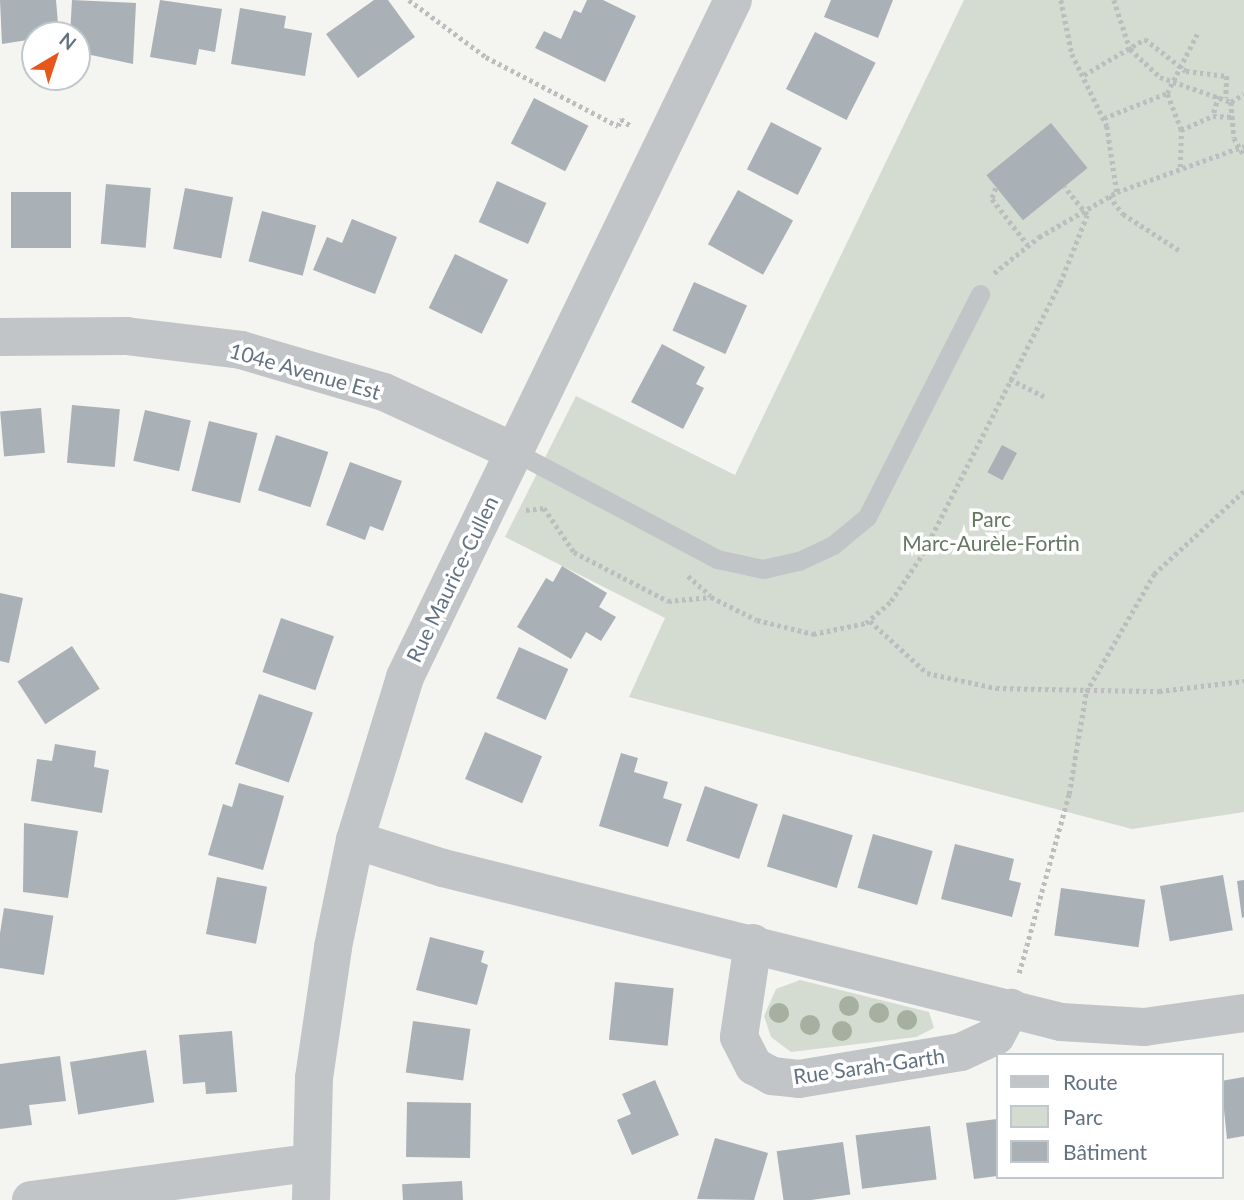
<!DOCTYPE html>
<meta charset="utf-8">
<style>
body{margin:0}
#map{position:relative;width:1244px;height:1200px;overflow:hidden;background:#f4f4f0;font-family:Lato,sans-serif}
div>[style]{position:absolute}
.green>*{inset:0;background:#d4dbd1}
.building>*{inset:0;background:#a9b0b6;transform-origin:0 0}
.path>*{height:4.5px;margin-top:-2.25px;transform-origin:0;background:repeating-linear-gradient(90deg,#bbbdbf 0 3.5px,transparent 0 7px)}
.service>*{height:19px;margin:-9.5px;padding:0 9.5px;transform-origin:9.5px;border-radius:9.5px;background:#c1c5c8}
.minor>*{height:38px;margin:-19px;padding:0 19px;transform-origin:19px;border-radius:19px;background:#c1c5c8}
.trees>*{width:20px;height:20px;margin:-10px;border-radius:50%;background:#a5b0a1}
span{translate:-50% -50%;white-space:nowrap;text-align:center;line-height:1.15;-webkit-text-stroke:7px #fff;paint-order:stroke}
.street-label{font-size:21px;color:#627282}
.park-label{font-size:21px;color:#647961}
.legend{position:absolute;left:996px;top:1053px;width:228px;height:126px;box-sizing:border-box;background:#fff;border:2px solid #c0c7cd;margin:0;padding:9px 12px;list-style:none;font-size:21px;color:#627282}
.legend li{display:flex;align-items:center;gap:14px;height:35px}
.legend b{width:35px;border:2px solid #c0c7cd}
.north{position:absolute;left:21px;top:21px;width:70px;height:70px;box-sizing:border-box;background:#fff;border:2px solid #c0c7cd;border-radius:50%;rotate:39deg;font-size:19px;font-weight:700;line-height:28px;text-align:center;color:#627282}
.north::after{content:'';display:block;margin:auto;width:24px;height:32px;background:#e7571c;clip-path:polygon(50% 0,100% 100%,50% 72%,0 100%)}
</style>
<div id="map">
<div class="green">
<div style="clip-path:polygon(964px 0,1244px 0,1244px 812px,1132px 829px,629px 697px,665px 618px,505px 537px,576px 396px,735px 475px)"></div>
<div style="clip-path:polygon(800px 980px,929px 1012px,934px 1028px,916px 1037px,791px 1052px,771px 1037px,764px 1016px,776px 989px)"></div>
</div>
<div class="building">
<div style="clip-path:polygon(0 0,56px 0,59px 35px,2px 44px)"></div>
<div style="clip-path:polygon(72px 0,136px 3px,133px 64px,77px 52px,77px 35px,70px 35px)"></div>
<div style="clip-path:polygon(160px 0,222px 9px,215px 52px,199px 49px,196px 65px,150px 57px)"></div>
<div style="clip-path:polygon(374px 0,388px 0,415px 37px,358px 78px,326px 34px)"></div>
<div style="clip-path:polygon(587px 0,603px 0,636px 16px,605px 82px,535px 48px,544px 31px,561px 39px,574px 10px,581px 13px)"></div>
<div style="clip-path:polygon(831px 0,893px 0,878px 38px,824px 17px)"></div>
<div style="clip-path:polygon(240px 8px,286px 16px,284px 28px,312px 33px,305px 76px,231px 64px)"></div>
<div style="left:815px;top:32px;width:68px;height:64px;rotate:27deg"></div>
<div style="left:534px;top:98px;width:61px;height:51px;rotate:27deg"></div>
<div style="left:771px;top:122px;width:57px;height:53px;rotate:27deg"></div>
<div style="left:1051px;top:123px;width:58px;height:83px;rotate:51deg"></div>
<div style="left:497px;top:181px;width:54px;height:45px;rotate:24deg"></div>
<div style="left:106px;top:184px;width:45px;height:60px;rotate:5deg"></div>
<div style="left:185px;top:188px;width:49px;height:62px;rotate:11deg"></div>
<div style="left:738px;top:190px;width:63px;height:62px;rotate:29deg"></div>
<div style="left:11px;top:192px;width:60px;height:56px"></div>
<div style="left:262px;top:211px;width:56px;height:52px;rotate:15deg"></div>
<div style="clip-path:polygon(352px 219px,397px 237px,375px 294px,313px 270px,327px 237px,342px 243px)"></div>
<div style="left:455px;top:254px;width:59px;height:60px;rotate:26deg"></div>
<div style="left:694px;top:282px;width:58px;height:53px;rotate:24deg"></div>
<div style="clip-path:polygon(662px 344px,705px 367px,696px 384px,704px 388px,683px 429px,631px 402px)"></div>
<div style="left:72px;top:405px;width:48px;height:58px;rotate:5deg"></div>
<div style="left:41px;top:408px;width:45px;height:41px;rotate:85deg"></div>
<div style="left:145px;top:410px;width:47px;height:52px;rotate:13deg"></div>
<div style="left:209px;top:421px;width:50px;height:72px;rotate:14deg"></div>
<div style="left:276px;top:435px;width:55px;height:58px;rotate:18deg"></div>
<div style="left:1002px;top:445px;width:17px;height:31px;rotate:28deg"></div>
<div style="clip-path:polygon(350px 462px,402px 481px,383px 531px,370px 526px,365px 540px,326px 525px)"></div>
<div style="clip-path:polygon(562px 566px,607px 593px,599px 607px,616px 617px,601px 641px,586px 632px,571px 659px,517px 627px,546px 578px,553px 582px)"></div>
<div style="clip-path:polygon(0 593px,23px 598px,9px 663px,0 661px)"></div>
<div style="left:281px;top:618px;width:56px;height:57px;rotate:19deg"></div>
<div style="left:72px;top:646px;width:51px;height:65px;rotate:57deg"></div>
<div style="left:519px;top:647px;width:54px;height:56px;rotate:24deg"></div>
<div style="left:259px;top:694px;width:57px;height:74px;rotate:19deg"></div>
<div style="left:485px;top:732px;width:62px;height:51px;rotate:23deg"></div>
<div style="clip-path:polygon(55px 744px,96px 751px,94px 767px,109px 770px,102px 813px,31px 801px,37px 759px,52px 761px)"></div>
<div style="clip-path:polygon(621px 753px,638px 758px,634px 772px,668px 782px,663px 798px,682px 804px,668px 847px,599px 826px)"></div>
<div style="clip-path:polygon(239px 783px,284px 796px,263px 870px,208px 855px,223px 804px,232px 807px)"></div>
<div style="left:705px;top:786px;width:56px;height:58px;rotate:19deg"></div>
<div style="left:783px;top:814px;width:73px;height:55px;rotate:17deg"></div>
<div style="clip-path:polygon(24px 823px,78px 831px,68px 898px,23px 892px)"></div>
<div style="left:873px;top:834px;width:62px;height:56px;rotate:16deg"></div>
<div style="clip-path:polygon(955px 844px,1014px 859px,1009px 880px,1021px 883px,1012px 917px,941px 899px)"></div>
<div style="left:1223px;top:875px;width:56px;height:64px;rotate:80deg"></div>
<div style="left:217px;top:877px;width:51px;height:58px;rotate:11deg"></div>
<div style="clip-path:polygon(1244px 880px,1244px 917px,1242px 918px,1237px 881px)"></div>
<div style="left:1061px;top:888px;width:85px;height:48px;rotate:8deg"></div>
<div style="left:4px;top:908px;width:50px;height:60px;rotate:9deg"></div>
<div style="clip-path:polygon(430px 937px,484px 951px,481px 962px,488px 965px,477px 1005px,416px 990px)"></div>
<div style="left:615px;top:982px;width:59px;height:58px;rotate:6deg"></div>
<div style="left:413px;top:1021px;width:58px;height:52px;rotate:8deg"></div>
<div style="clip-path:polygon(232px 1031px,237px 1092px,206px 1094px,205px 1082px,183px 1084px,179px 1035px)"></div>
<div style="left:146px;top:1050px;width:53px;height:77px;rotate:81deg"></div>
<div style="clip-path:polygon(60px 1056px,66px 1101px,29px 1105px,32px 1125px,0 1129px,0 1064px)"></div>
<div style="clip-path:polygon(1244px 1077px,1244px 1136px,1227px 1139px,1221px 1081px)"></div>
<div style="clip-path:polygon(655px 1080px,679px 1135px,632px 1155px,617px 1120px,631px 1114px,622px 1094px)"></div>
<div style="left:407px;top:1102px;width:64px;height:55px;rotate:1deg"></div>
<div style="clip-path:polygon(997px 1119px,997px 1176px,974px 1179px,966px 1123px)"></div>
<div style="left:930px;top:1126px;width:54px;height:75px;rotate:83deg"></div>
<div style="clip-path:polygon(715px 1138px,768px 1153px,754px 1200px,697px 1199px)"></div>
<div style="left:843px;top:1142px;width:53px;height:67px;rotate:82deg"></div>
<div style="left:462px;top:1181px;width:19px;height:60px;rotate:87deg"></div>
</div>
<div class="path">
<div style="left:409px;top:0;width:96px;rotate:36.5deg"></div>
<div style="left:486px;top:57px;width:149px;rotate:27.6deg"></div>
<div style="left:618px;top:126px;width:8px;rotate:-67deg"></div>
<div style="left:621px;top:119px;width:12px;rotate:35deg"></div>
<div style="left:1061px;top:0;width:55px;rotate:78.5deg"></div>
<div style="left:1072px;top:54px;width:80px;rotate:64.1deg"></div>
<div style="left:1107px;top:126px;width:67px;rotate:81.4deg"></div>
<div style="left:1114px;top:0;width:52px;rotate:71.9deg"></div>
<div style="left:1130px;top:49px;width:41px;rotate:43deg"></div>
<div style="left:1160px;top:77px;width:75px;rotate:19.4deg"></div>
<div style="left:1231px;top:102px;width:36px;rotate:85deg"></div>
<div style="left:1234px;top:138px;width:20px;rotate:60deg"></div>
<div style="left:1084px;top:75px;width:71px;rotate:-30.5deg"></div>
<div style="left:1145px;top:39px;width:52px;rotate:38deg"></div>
<div style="left:1186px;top:71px;width:41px;rotate:7deg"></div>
<div style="left:1227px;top:76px;width:22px;rotate:93deg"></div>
<div style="left:1219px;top:96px;width:21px;rotate:107deg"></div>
<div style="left:1213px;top:116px;width:20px;rotate:3deg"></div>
<div style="left:1231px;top:102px;width:15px;rotate:-32deg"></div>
<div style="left:1104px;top:118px;width:68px;rotate:-21.6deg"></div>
<div style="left:1181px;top:130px;width:35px;rotate:-24deg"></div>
<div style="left:1180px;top:167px;width:37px;rotate:-88deg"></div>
<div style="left:1181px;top:130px;width:40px;rotate:-111deg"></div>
<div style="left:1167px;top:93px;width:66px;rotate:-63deg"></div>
<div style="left:996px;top:188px;width:12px;rotate:110deg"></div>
<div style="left:992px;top:199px;width:58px;rotate:52deg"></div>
<div style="left:1109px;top:196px;width:23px;rotate:52deg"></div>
<div style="left:1123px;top:214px;width:70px;rotate:32.8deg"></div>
<div style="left:994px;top:273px;width:58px;rotate:-38.7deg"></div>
<div style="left:1039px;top:237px;width:90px;rotate:-30deg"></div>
<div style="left:1117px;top:192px;width:135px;rotate:-19.9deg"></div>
<div style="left:1010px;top:379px;width:39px;rotate:27deg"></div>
<div style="left:526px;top:510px;width:18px;rotate:-6deg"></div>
<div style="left:544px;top:508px;width:53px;rotate:55.7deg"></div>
<div style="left:574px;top:552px;width:106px;rotate:27.5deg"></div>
<div style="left:668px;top:601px;width:43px;rotate:-5.3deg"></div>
<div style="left:711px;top:597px;width:51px;rotate:26.6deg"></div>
<div style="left:757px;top:620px;width:58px;rotate:14deg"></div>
<div style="left:813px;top:634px;width:54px;rotate:-11.7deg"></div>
<div style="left:866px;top:623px;width:33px;rotate:-41deg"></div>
<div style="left:891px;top:601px;width:55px;rotate:-56deg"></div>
<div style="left:922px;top:555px;width:305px;rotate:-63.1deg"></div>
<div style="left:1060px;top:283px;width:73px;rotate:-68.3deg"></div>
<div style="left:1087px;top:215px;width:36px;rotate:-129deg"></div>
<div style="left:688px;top:576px;width:30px;rotate:41deg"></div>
<div style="left:870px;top:621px;width:77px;rotate:42.4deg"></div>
<div style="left:927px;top:673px;width:71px;rotate:12.3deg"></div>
<div style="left:996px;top:688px;width:163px;rotate:1.1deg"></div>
<div style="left:1159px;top:691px;width:86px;rotate:-6.7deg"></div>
<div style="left:1019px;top:973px;width:186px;rotate:-74.4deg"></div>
<div style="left:1069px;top:794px;width:103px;rotate:-80.5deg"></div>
<div style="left:1086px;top:692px;width:136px;rotate:-60deg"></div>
<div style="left:1154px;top:574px;width:122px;rotate:-42.7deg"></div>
</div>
<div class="service">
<div style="left:515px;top:452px;width:229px;rotate:27.9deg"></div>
<div style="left:717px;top:559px;width:47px;rotate:12.3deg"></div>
<div style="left:763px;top:569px;width:37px;rotate:-13deg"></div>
<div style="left:799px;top:561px;width:38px;rotate:-25deg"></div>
<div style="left:833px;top:545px;width:44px;rotate:-39.5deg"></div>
<div style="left:867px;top:517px;width:250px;rotate:-63.1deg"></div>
</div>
<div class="minor">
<div style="left:0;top:337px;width:126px;rotate:-0.5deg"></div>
<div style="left:126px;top:336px;width:116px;rotate:6.9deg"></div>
<div style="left:241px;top:350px;width:149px;rotate:16.4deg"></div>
<div style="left:384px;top:392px;width:144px;rotate:24.6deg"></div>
<div style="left:355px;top:840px;width:92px;rotate:17.7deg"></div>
<div style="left:443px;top:868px;width:637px;rotate:13.99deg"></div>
<div style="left:1061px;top:1022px;width:83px;rotate:3.4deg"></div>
<div style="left:1144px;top:1027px;width:101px;rotate:-8deg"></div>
<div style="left:753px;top:943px;width:95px;rotate:98.5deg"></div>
<div style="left:739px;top:1037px;width:33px;rotate:63deg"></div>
<div style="left:754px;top:1066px;width:21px;rotate:29deg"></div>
<div style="left:772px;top:1076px;width:27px;rotate:6deg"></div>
<div style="left:799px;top:1079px;width:164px;rotate:-9.5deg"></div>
<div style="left:961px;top:1052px;width:38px;rotate:-25deg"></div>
<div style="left:996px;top:1036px;width:32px;rotate:-62deg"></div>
<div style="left:31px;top:1200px;width:280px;rotate:-7.6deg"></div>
<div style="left:311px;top:1200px;width:122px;rotate:-88.6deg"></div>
<div style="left:314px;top:1078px;width:132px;rotate:-81.7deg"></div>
<div style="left:333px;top:947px;width:109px;rotate:-78.4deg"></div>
<div style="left:355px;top:840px;width:170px;rotate:-72.9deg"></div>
<div style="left:405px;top:677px;width:752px;rotate:-64.15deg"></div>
</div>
<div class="trees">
<div style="left:849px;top:1006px"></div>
<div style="left:779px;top:1013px"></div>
<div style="left:879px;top:1013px"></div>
<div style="left:907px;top:1020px"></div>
<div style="left:810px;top:1025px"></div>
<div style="left:842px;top:1031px"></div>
</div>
<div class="street-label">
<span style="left:305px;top:371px;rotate:16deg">104e Avenue Est</span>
<span style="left:452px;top:579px;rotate:-64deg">Rue Maurice-Cullen</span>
<span style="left:869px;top:1066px;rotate:-8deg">Rue Sarah-Garth</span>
</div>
<div class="park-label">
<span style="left:991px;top:531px">Parc<br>Marc-Aurèle-Fortin</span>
</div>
<ul class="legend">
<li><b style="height:9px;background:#c1c5c8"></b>Route</li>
<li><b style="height:19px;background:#d4dbd1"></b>Parc</li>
<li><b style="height:19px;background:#a9b0b6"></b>Bâtiment</li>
</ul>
<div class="north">N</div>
</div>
